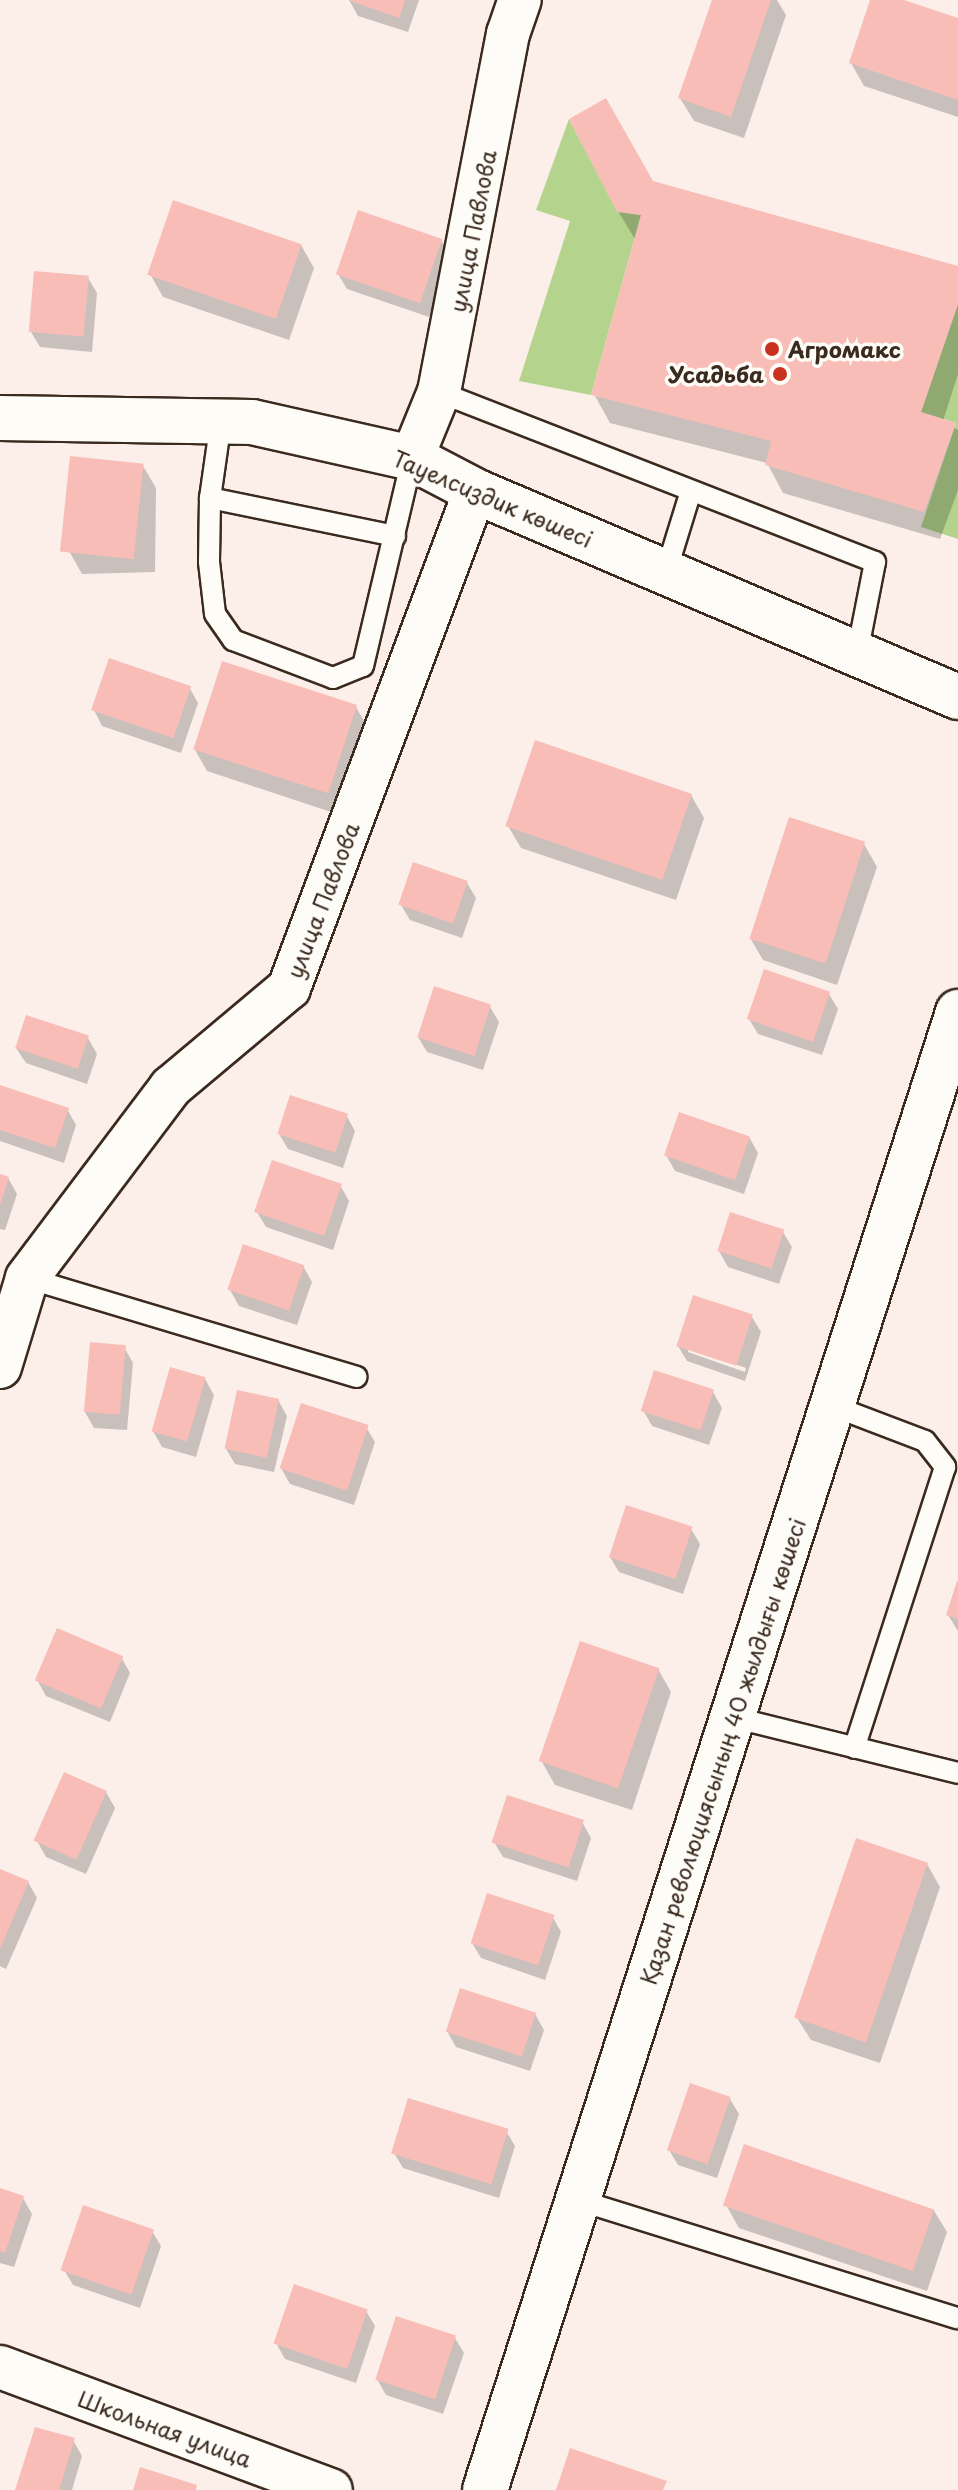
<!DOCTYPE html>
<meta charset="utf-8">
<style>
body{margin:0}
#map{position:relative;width:958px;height:2490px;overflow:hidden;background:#fcefea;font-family:"Playpen Sans",sans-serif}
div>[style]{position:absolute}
.green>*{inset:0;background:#b4d48e}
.shadow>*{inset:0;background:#0003}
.building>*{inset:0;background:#f9bdb8;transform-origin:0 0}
.roads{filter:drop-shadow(2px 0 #3b2a1e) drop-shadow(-2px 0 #3b2a1e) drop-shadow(0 2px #3b2a1e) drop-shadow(0 -2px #3b2a1e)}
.lane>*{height:20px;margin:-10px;padding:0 10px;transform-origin:10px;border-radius:10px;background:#fdfcf7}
.street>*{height:42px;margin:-21px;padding:0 21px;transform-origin:21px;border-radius:21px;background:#fdfcf7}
.secondary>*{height:44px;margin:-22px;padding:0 22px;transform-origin:22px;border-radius:22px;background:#fdfcf7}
.dots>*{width:22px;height:22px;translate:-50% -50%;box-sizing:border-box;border:4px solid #fdfcf7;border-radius:50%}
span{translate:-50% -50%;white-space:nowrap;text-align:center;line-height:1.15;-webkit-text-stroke:7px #fdfcf7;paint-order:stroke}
.street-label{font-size:22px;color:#3b2a1e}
.poi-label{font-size:22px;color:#3b2a1e;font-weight:700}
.left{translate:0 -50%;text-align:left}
.right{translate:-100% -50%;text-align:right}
</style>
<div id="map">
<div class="green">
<div style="clip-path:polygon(569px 119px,617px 211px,641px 215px,591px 395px,519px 381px,570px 221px,536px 210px)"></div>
<div style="clip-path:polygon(958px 304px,958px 539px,921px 527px,956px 423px,921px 412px)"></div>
</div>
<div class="shadow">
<div style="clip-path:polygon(349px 0,419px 0,408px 32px,358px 16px)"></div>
<div style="clip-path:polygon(714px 0,777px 0,786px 15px,744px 138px,694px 121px,680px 98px)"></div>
<div style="clip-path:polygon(872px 0,898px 0,958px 21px,958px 117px,864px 86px,851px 63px)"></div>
<div style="clip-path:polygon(652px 183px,958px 268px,958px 374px,943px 421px,958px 430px,958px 490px,940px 539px,783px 493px,767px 463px,610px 423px,594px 394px,636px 241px,618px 211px)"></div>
<div style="clip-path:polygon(441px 240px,450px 256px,429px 317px,347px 289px,338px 274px)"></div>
<div style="clip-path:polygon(301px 245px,314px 268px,289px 340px,163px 297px,150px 274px)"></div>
<div style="clip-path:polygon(88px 278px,97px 293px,92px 352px,40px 347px,31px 332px)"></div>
<div style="clip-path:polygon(143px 466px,156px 488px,155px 572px,82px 574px,69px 551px)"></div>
<div style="clip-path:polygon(189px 687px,198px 703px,181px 753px,102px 726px,94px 710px)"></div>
<div style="clip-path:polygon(356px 707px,369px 730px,340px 815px,207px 771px,194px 748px)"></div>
<div style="clip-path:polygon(691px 795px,704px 818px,676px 900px,521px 848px,508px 826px)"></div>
<div style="clip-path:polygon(864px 844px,877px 867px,837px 985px,763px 960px,750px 938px)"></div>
<div style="clip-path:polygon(467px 883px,476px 898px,462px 938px,410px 920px,401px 905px)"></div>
<div style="clip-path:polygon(829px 994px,838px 1009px,822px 1055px,758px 1034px,749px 1019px)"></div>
<div style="clip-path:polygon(490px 1007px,499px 1022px,483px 1070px,427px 1052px,418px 1037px)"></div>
<div style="clip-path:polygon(88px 1038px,97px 1054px,87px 1084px,26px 1063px,16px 1048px)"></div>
<div style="clip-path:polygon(0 1087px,67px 1109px,76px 1125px,64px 1163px,0 1141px)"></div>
<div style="clip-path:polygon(346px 1115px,355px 1131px,343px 1168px,288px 1149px,279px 1134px)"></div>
<div style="clip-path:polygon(749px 1137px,758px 1153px,744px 1194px,675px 1171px,666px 1155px)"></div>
<div style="clip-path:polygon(0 1176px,8px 1178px,17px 1194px,5px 1230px,0 1229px)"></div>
<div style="clip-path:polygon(340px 1185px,349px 1201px,333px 1250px,266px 1227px,257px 1212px)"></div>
<div style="clip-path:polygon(783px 1232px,792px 1247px,779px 1284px,728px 1267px,719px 1251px)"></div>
<div style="clip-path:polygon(303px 1266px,312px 1282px,297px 1325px,239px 1306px,230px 1290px)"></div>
<div style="clip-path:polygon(evenodd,752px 1317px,761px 1332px,745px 1381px,687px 1361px,678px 1346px,752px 1317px,688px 1348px,746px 1368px,745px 1372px,688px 1352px,688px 1348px)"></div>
<div style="clip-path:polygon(124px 1347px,133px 1363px,127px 1430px,94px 1428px,85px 1412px)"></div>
<div style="clip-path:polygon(205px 1379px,214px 1395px,196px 1457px,162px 1447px,153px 1431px)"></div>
<div style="clip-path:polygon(713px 1392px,722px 1408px,709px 1445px,652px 1426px,643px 1410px)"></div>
<div style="clip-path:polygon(278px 1400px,287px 1416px,274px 1472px,235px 1464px,226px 1449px)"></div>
<div style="clip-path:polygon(366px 1427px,375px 1442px,354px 1505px,290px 1484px,281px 1468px)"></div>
<div style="clip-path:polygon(691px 1529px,700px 1544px,683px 1594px,619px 1572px,610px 1557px)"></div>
<div style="clip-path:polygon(958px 1586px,958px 1631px,948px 1615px)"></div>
<div style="clip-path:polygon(121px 1657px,130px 1673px,110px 1722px,46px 1696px,37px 1680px)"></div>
<div style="clip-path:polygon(658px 1669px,671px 1692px,632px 1810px,555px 1785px,542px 1762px)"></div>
<div style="clip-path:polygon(106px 1792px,115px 1808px,86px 1874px,46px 1857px,37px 1841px)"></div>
<div style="clip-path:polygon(582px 1822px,591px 1838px,577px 1881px,503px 1857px,494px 1842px)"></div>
<div style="clip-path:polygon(927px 1864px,940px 1887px,880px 2063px,811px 2040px,797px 2018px)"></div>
<div style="clip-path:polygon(0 1871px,28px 1882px,37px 1898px,6px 1969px,0 1966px)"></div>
<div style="clip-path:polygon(552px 1916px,561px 1932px,545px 1980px,481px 1958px,472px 1943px)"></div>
<div style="clip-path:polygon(535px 2014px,544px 2030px,530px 2071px,456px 2047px,447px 2031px)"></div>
<div style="clip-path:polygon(730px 2099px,739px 2114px,717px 2178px,678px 2165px,669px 2150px)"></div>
<div style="clip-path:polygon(506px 2131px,515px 2146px,499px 2198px,403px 2168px,394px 2153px)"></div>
<div style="clip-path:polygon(0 2190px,23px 2198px,32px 2214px,14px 2267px,0 2263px)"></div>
<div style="clip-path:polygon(726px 2205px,933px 2209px,947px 2232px,927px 2291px,739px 2228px)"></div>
<div style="clip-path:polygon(152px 2231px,161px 2246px,140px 2308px,73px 2285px,64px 2270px)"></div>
<div style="clip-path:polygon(366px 2311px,375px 2326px,356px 2383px,285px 2359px,276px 2343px)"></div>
<div style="clip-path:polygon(455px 2338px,464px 2353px,443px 2414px,386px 2395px,377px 2379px)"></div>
<div style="clip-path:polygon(73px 2440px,82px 2456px,72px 2490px,17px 2490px)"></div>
</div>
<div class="building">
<div style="clip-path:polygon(348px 0,405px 0,399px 18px)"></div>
<div style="clip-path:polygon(712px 0,771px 0,731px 117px,678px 98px)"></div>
<div style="clip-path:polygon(870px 0,904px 0,958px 18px,958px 100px,849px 63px)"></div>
<div style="clip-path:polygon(606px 98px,653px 181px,958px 266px,958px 304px,921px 412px,956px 423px,924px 512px,765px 465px,771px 441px,591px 395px,641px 215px,617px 212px,569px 119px)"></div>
<div style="left:173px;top:200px;width:136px;height:79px;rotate:19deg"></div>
<div style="left:358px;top:210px;width:89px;height:68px;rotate:19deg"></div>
<div style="left:34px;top:271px;width:55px;height:61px;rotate:5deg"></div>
<div style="left:70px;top:456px;width:74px;height:96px;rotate:6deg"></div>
<div style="left:109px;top:658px;width:87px;height:55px;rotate:19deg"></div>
<div style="left:222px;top:661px;width:142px;height:93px;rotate:18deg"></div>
<div style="left:535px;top:740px;width:166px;height:91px;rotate:19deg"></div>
<div style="left:789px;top:817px;width:80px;height:128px;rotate:18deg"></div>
<div style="left:413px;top:862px;width:58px;height:45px;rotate:19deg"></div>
<div style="left:764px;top:969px;width:70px;height:53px;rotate:19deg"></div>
<div style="left:434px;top:986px;width:60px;height:54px;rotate:18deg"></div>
<div style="left:26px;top:1015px;width:66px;height:35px;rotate:18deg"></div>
<div style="clip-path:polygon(0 1085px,69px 1108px,55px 1148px,0 1130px)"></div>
<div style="left:290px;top:1095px;width:61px;height:41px;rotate:18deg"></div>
<div style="left:679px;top:1112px;width:75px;height:46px;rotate:19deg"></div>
<div style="left:272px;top:1160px;width:74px;height:55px;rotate:19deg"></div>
<div style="clip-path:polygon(0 1174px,9px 1177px,1px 1203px,0 1203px)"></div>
<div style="left:730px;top:1212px;width:57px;height:41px;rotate:18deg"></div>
<div style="left:243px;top:1244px;width:65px;height:48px;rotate:19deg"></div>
<div style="left:693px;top:1295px;width:63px;height:54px;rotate:18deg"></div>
<div style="left:90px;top:1342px;width:36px;height:70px;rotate:5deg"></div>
<div style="left:170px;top:1367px;width:37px;height:67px;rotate:16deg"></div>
<div style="left:654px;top:1370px;width:63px;height:43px;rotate:18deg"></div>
<div style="left:237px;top:1390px;width:43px;height:60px;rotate:12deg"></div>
<div style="left:301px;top:1403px;width:71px;height:69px;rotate:18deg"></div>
<div style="left:626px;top:1505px;width:70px;height:55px;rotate:18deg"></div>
<div style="clip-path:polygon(957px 1581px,958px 1581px,958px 1619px,946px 1615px)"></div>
<div style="left:57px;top:1628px;width:72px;height:57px;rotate:23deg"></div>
<div style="left:580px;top:1641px;width:84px;height:127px;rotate:19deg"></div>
<div style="left:64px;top:1772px;width:47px;height:75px;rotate:24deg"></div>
<div style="left:507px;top:1795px;width:81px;height:50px;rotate:18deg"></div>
<div style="left:856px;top:1838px;width:76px;height:190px;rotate:19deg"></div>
<div style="clip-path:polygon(0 1869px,29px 1881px,0 1949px)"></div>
<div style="left:487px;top:1893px;width:71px;height:53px;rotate:18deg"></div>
<div style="left:460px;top:1988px;width:80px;height:46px;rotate:18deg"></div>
<div style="left:690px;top:2083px;width:43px;height:71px;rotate:19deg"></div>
<div style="left:408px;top:2098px;width:105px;height:58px;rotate:17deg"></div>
<div style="left:744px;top:2144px;width:201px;height:65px;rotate:19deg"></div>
<div style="clip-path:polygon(0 2188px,24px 2196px,5px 2253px,0 2251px)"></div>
<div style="left:83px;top:2205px;width:75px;height:69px;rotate:19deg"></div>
<div style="left:294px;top:2284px;width:78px;height:63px;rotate:19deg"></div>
<div style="left:396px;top:2316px;width:63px;height:67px;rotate:18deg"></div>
<div style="clip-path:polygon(35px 2427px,75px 2438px,59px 2490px,15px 2490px)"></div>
<div style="clip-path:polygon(570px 2448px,667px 2481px,663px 2490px,556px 2490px)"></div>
<div style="clip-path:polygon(140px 2467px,197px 2485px,196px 2490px,133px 2490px)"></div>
</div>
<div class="roads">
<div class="lane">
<div style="left:439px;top:392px;width:468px;rotate:21.3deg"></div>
<div style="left:875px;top:562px;width:94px;rotate:101.1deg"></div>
<div style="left:221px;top:421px;width:78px;rotate:98.1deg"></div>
<div style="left:210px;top:498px;width:64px;rotate:90.9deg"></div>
<div style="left:209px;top:562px;width:52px;rotate:83.4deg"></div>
<div style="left:215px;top:614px;width:32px;rotate:55deg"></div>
<div style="left:233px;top:640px;width:107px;rotate:20.8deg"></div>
<div style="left:333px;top:678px;width:32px;rotate:-22deg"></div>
<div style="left:363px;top:666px;width:214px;rotate:-76.7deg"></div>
<div style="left:210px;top:498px;width:189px;rotate:11.6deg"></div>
<div style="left:666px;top:572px;width:82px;rotate:-72.9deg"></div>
<div style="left:27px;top:1278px;width:344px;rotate:16.7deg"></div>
<div style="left:833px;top:1406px;width:98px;rotate:20.8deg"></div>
<div style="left:925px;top:1441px;width:33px;rotate:52deg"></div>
<div style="left:945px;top:1467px;width:295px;rotate:107.9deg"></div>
<div style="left:732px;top:1717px;width:233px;rotate:13.9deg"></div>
<div style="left:578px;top:2200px;width:398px;rotate:17.3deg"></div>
</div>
<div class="street">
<div style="left:412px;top:458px;width:71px;rotate:-67.8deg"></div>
<div style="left:439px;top:392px;width:365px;rotate:-79.1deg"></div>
<div style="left:508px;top:34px;width:36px;rotate:-71deg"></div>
<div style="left:0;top:1367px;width:93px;rotate:-73.1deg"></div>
<div style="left:27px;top:1278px;width:239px;rotate:-53deg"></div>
<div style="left:171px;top:1087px;width:154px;rotate:-40deg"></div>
<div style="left:289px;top:988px;width:531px;rotate:-69.48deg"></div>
<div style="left:0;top:2367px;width:353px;rotate:20.4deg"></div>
</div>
<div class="secondary">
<div style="left:0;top:418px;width:252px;rotate:0.9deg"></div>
<div style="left:252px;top:422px;width:164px;rotate:12.7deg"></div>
<div style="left:412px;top:458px;width:71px;rotate:27.6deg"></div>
<div style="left:475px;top:491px;width:525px;rotate:23.1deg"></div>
<div style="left:485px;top:2490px;width:1552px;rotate:-72.25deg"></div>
</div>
</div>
<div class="dots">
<div style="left:772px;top:349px;background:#c8321e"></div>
<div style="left:780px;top:374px;background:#c8321e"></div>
</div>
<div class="street-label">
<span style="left:472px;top:231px;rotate:-79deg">улица Павлова</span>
<span style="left:493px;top:498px;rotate:23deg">Тауелсиздик көшесі</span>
<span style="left:322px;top:900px;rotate:-69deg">улица Павлова</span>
<span style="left:722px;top:1751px;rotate:-72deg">Қазан революциясының 40 жылдығы көшесі</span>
<span style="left:165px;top:2428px;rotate:20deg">Школьная улица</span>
</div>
<div class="poi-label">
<span class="left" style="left:788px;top:349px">Агромакс</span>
<span class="right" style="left:764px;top:374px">Усадьба</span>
</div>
</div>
